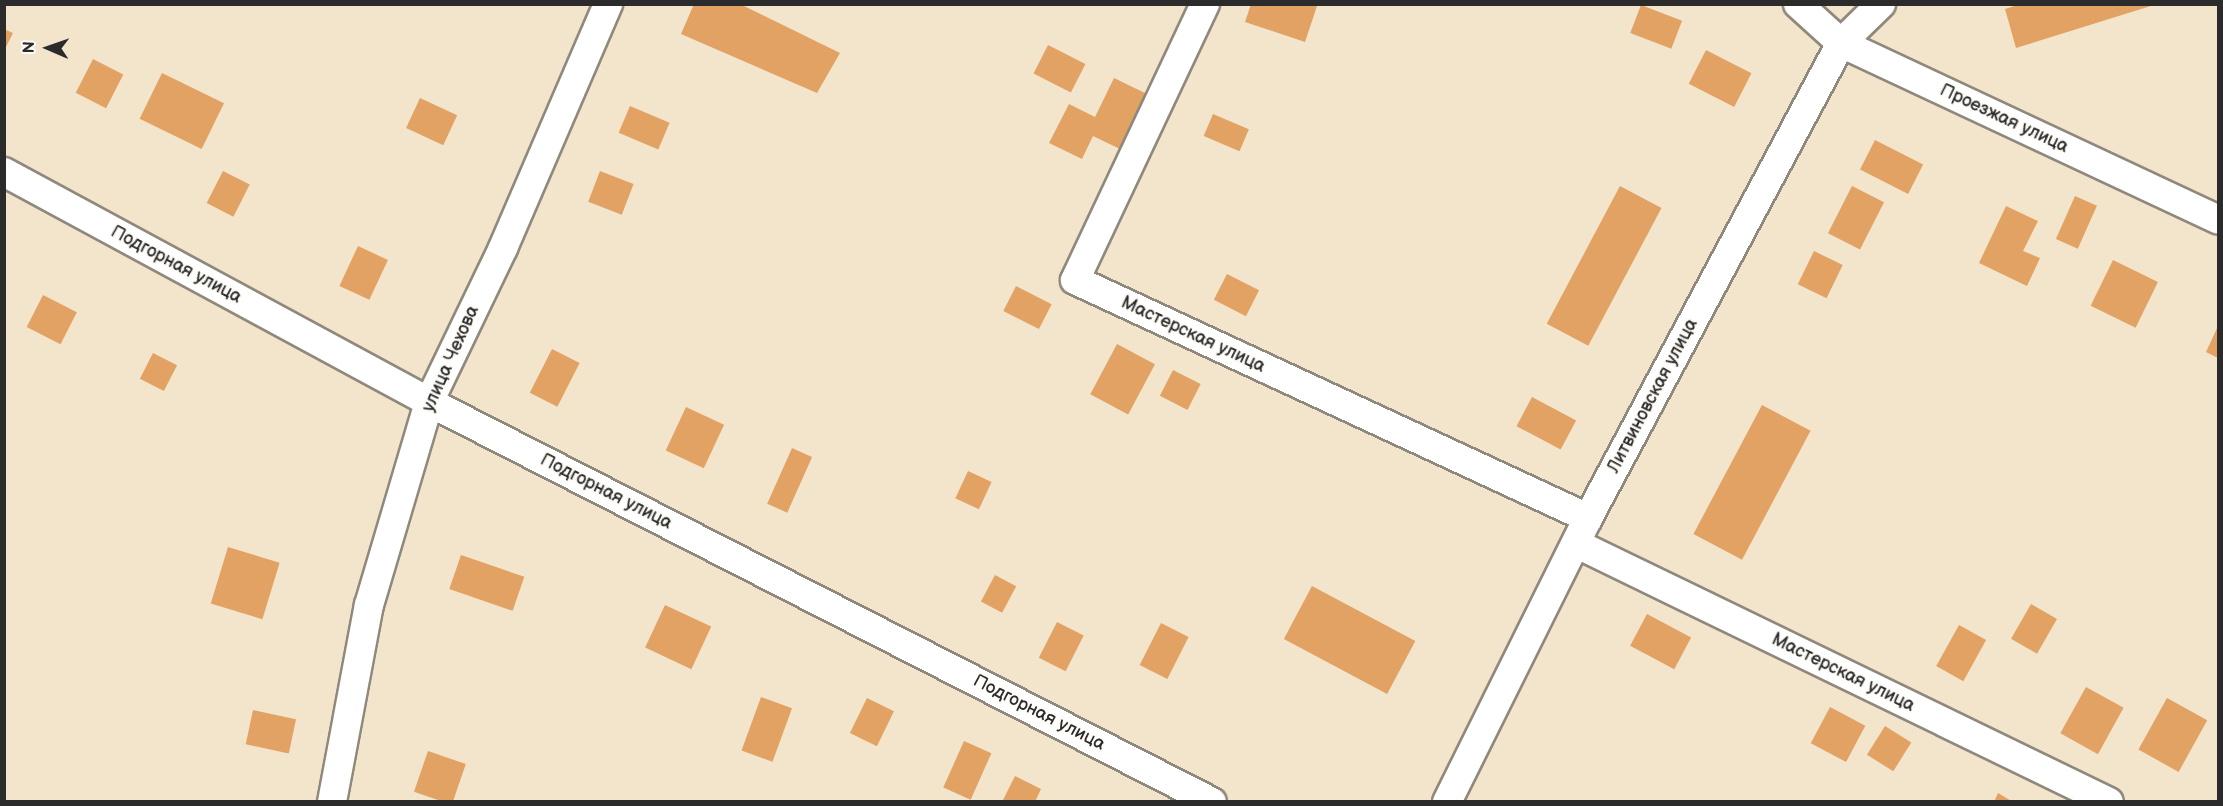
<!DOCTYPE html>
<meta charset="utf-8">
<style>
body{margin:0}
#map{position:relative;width:2223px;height:806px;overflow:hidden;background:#f3e5cc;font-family:"Balsamiq Sans",sans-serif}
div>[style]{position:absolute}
.building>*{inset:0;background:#e2a264;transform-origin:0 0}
.roads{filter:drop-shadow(2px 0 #8f887c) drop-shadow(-2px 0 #8f887c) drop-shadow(0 2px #8f887c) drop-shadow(0 -2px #8f887c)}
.minor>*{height:28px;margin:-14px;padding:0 14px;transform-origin:14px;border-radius:14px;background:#fff}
span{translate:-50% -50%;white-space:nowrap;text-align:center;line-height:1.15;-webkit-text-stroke:4.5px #fdfcf7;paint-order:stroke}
.street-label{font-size:18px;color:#2b2b2b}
.frame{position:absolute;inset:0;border:6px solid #2b2b2b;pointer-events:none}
.north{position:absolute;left:18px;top:18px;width:60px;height:60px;-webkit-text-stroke:4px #fdfcf7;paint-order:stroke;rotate:272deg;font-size:16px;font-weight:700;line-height:24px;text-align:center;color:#2b2b2b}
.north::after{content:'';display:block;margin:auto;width:21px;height:27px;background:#2b2b2b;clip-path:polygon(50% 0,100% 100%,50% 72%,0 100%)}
</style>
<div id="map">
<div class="building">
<div style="clip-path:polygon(694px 4px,740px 4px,840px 53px,817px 93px,681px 34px)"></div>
<div style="clip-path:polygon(1251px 4px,1312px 4px,1317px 6px,1305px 42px,1245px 22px)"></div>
<div style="clip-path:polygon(2021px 4px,2154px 4px,2154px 5px,2016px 48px,2005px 9px)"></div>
<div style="left:1641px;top:5px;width:44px;height:30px;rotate:21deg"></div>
<div style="clip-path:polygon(4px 29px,13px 33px,4px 51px)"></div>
<div style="left:1048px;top:45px;width:42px;height:32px;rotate:27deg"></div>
<div style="left:1706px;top:50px;width:51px;height:38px;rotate:27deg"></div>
<div style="left:93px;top:59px;width:34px;height:38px;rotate:27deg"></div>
<div style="left:162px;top:73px;width:69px;height:51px;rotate:26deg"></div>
<div style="clip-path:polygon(1114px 78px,1149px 95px,1122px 150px,1093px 136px,1082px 159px,1049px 143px,1069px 104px,1095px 117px)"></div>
<div style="left:420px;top:98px;width:41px;height:33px;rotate:25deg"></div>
<div style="left:630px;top:106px;width:43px;height:29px;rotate:23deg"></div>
<div style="left:1213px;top:114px;width:39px;height:24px;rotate:23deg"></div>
<div style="left:1875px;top:140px;width:54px;height:33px;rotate:27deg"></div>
<div style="left:223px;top:171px;width:30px;height:36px;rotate:27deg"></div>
<div style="left:600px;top:171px;width:36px;height:33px;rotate:21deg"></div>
<div style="left:1620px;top:186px;width:47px;height:156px;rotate:28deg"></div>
<div style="left:1852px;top:186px;width:36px;height:53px;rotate:27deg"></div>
<div style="left:2075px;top:196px;width:24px;height:47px;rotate:24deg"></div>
<div style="clip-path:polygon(2006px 206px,2038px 221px,2023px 251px,2040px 258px,2027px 286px,1979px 263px)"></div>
<div style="left:358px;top:246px;width:33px;height:44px;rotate:25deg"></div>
<div style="left:1814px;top:251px;width:32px;height:37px;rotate:26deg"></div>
<div style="left:2113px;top:260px;width:50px;height:51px;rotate:26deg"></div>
<div style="left:1227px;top:274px;width:36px;height:29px;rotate:27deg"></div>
<div style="left:1016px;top:286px;width:40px;height:28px;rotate:27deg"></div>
<div style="left:43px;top:295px;width:38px;height:36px;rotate:27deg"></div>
<div style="clip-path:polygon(2218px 326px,2218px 358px,2206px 352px)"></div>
<div style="left:1117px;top:344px;width:43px;height:57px;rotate:28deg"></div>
<div style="left:552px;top:349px;width:31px;height:49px;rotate:27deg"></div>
<div style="left:153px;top:353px;width:27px;height:29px;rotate:27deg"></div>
<div style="left:1173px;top:370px;width:31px;height:29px;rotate:27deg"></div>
<div style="left:1532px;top:397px;width:50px;height:33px;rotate:28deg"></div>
<div style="left:1762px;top:405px;width:55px;height:146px;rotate:28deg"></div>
<div style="left:686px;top:407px;width:42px;height:48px;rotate:25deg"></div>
<div style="left:792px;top:448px;width:22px;height:61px;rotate:24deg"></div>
<div style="left:968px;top:471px;width:26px;height:30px;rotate:25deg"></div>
<div style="left:228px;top:547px;width:54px;height:59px;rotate:17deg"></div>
<div style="left:461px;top:555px;width:67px;height:36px;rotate:19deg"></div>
<div style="left:995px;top:575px;width:24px;height:30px;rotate:28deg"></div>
<div style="left:1312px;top:586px;width:117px;height:60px;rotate:28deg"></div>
<div style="left:2031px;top:604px;width:30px;height:40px;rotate:30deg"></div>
<div style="left:665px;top:605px;width:51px;height:47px;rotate:25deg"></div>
<div style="left:1647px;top:614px;width:50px;height:36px;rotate:28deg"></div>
<div style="left:1057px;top:622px;width:30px;height:40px;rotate:27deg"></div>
<div style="left:1161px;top:623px;width:31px;height:47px;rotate:27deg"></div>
<div style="left:1959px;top:625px;width:31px;height:47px;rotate:29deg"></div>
<div style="left:2086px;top:687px;width:43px;height:53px;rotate:29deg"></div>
<div style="left:761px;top:697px;width:33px;height:57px;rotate:20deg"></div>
<div style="left:867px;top:698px;width:30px;height:39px;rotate:26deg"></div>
<div style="left:2167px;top:698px;width:46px;height:59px;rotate:29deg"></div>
<div style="left:1830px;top:707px;width:40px;height:41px;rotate:28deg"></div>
<div style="left:253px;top:710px;width:44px;height:35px;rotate:12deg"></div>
<div style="left:1885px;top:726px;width:31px;height:34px;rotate:32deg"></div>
<div style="left:964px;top:741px;width:30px;height:51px;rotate:24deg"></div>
<div style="left:428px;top:751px;width:40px;height:43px;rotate:19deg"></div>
<div style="clip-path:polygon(1015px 776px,1041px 789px,1035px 802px,1002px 802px)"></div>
<div style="clip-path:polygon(1998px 793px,2013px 802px,1994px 802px)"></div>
</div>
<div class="roads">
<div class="minor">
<div style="left:1205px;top:4px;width:305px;rotate:115.2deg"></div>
<div style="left:1075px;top:280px;width:566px;rotate:24.89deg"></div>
<div style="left:1798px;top:4px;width:58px;rotate:42.2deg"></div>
<div style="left:1841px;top:43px;width:416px;rotate:25.1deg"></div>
<div style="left:4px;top:172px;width:483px;rotate:28.4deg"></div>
<div style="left:429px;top:402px;width:879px;rotate:27.06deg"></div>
<div style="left:1577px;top:544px;width:591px;rotate:25.87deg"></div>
<div style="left:332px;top:802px;width:200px;rotate:-79.4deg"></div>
<div style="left:369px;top:605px;width:212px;rotate:-73.5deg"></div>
<div style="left:429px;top:402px;width:171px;rotate:-64.3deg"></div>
<div style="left:503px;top:248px;width:266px;rotate:-66.7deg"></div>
<div style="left:1447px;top:802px;width:317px;rotate:-63.6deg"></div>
<div style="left:1588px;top:518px;width:538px;rotate:-61.96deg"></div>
<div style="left:1841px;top:43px;width:56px;rotate:-44.3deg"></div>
</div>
</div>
<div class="street-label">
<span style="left:2004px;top:119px;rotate:25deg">Проезжая улица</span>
<span style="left:176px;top:265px;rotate:28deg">Подгорная улица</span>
<span style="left:1193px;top:335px;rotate:25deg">Мастерская улица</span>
<span style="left:451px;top:359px;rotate:-66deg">улица Чехова</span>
<span style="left:1653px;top:396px;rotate:-62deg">Литвиновская улица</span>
<span style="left:606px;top:492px;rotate:27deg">Подгорная улица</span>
<span style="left:1843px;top:673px;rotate:26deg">Мастерская улица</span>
<span style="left:1039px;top:713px;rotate:27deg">Подгорная улица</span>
</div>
<div class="frame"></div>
<div class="north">N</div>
</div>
